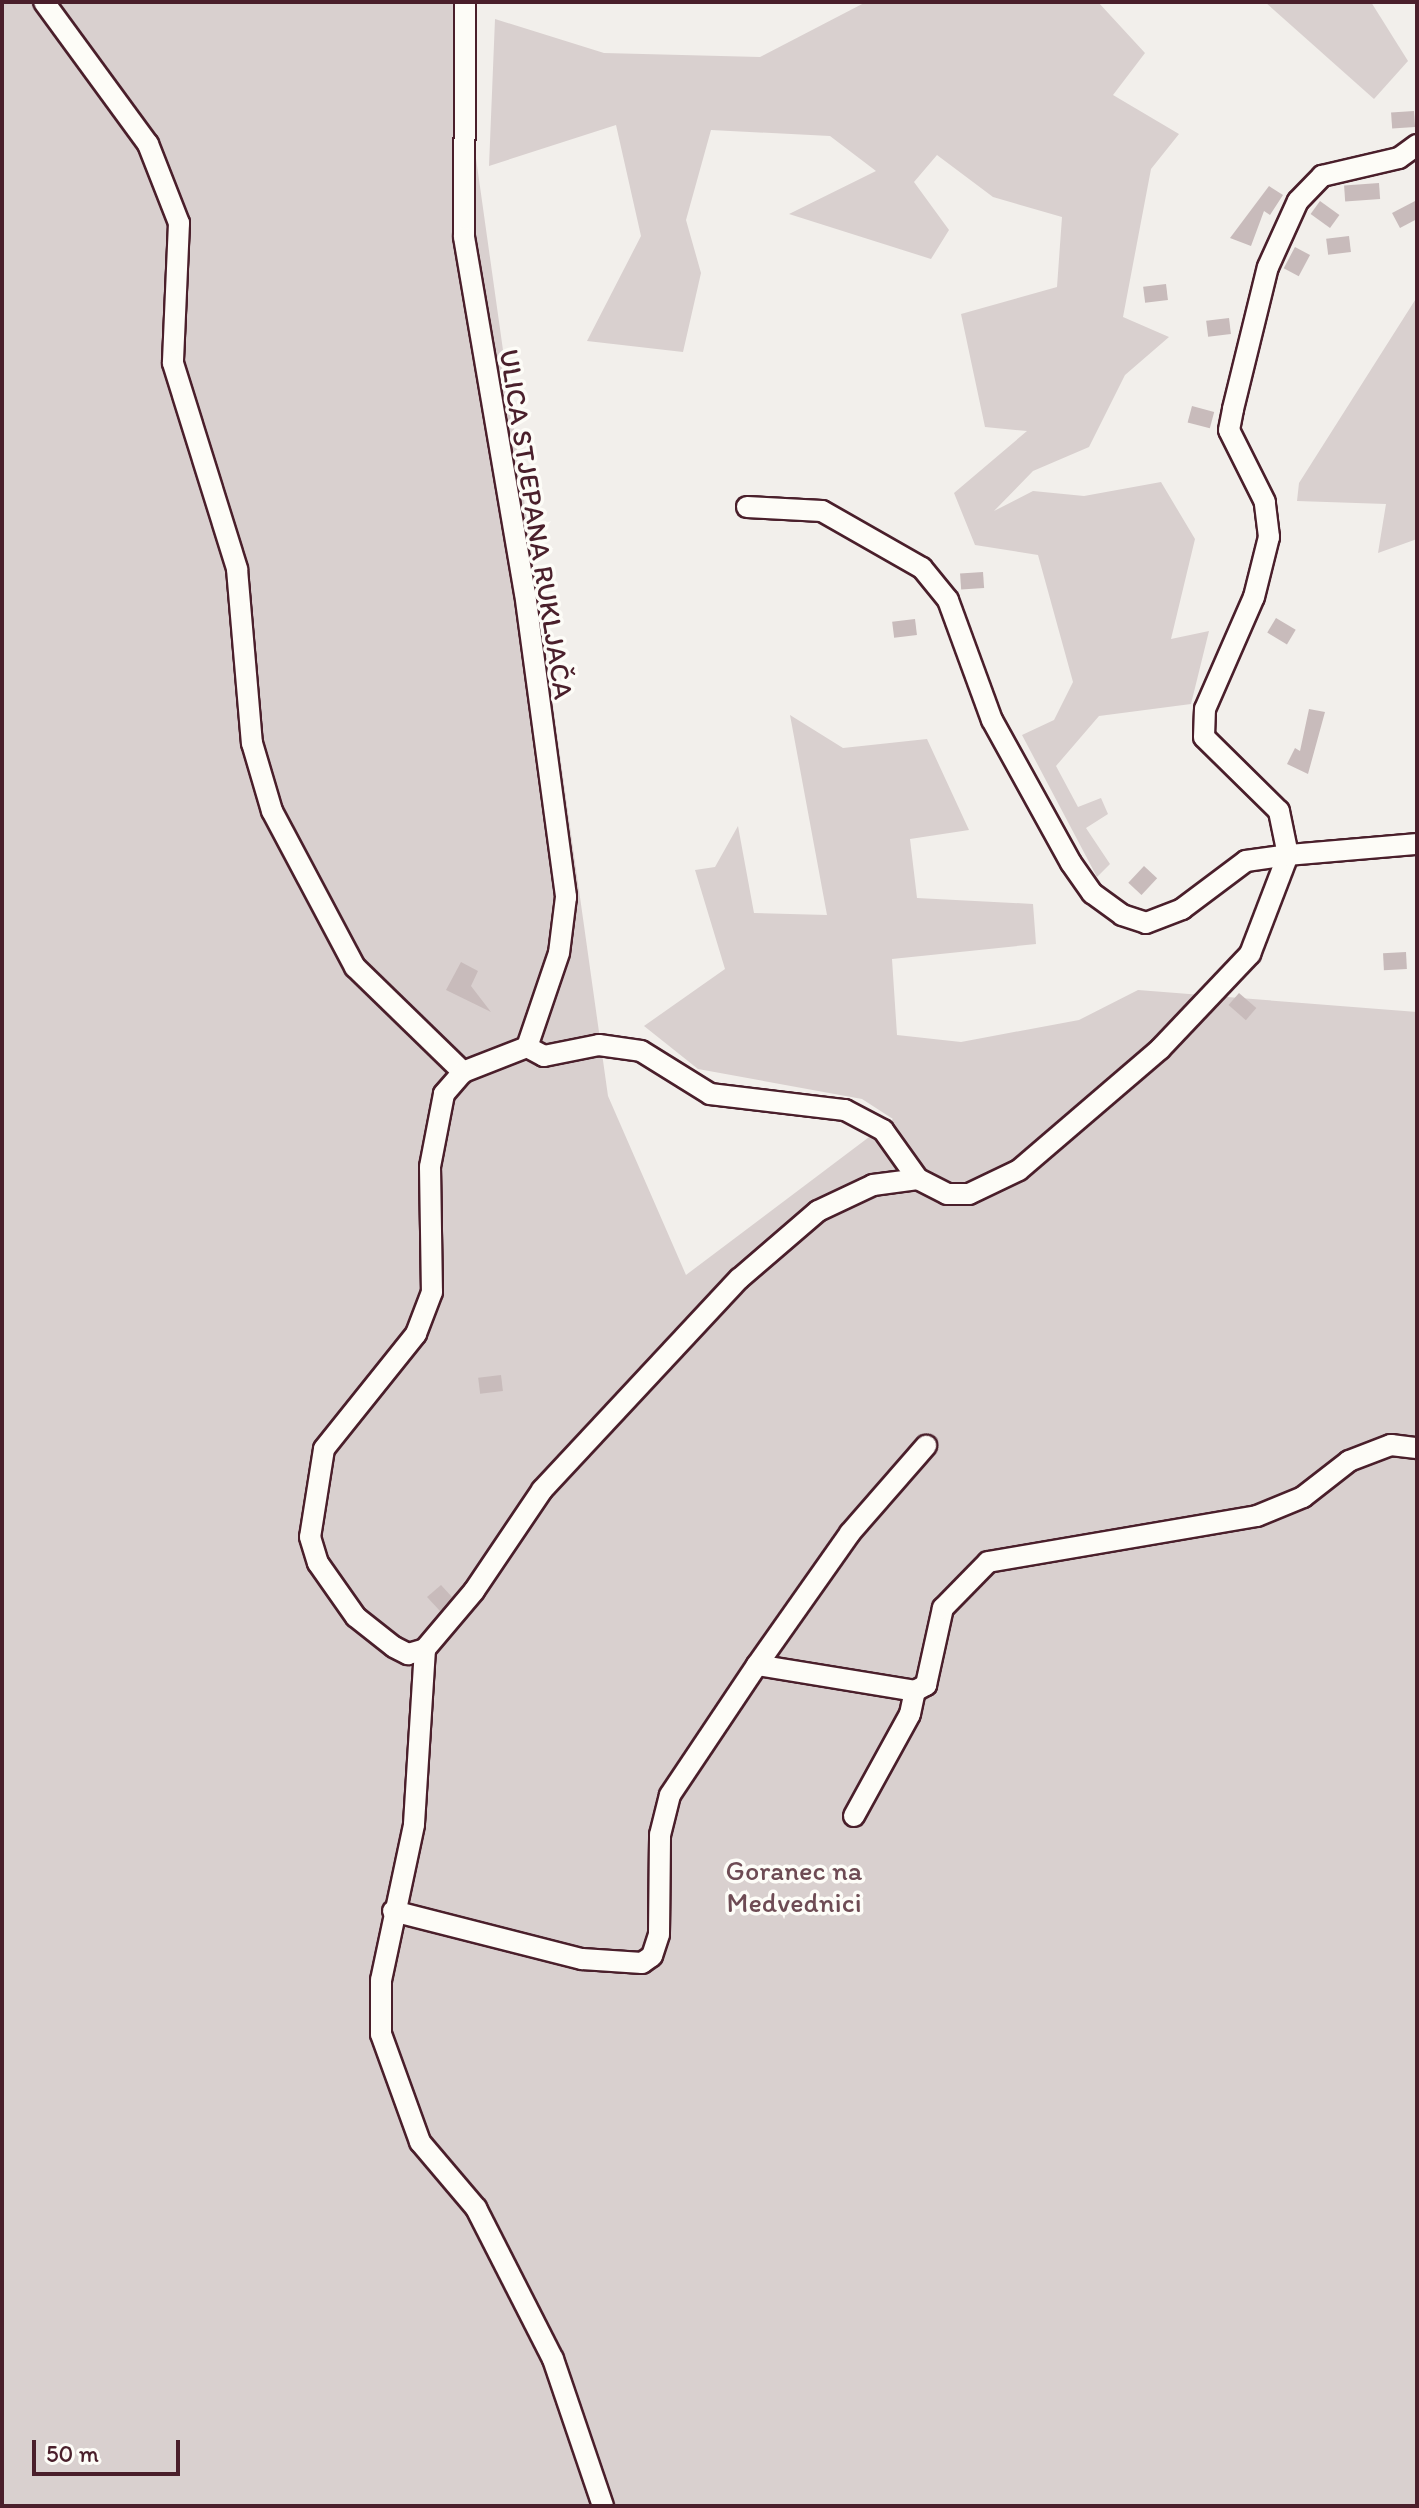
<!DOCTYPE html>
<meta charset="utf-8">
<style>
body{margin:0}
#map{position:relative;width:1419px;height:2508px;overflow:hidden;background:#f2efeb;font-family:Itim,sans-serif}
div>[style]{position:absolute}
.green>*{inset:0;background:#d9d0cf}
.building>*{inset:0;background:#c8bbbb;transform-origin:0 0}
.roads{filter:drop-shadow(2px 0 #4a1f2b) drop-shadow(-2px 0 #4a1f2b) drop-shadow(0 2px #4a1f2b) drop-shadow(0 -2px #4a1f2b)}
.minor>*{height:20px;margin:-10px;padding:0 10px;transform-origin:10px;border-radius:10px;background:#fdfcf7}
span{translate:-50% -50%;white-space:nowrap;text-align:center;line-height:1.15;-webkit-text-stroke:7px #fdfcf7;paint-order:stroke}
.street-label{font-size:28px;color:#4a1f2b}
.park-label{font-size:28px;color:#6e4b54}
.frame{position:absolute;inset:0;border:4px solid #4a1f2b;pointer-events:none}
.scale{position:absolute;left:32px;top:2440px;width:148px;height:36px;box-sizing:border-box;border:4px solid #4a1f2b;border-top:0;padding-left:10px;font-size:24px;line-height:28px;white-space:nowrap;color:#4a1f2b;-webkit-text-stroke:6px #fdfcf7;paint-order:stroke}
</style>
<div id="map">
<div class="green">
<div style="clip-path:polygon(2px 2px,454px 2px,608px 1096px,686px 1275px,893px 1119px,862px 1099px,698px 1069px,644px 1026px,725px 969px,695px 870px,715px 867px,738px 826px,754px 913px,827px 915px,790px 715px,843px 748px,927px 739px,969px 830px,910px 839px,917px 898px,1033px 904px,1036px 944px,892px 959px,897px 1035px,961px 1042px,1079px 1020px,1138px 990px,1417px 1012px,1417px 2506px,2px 2506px)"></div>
<div style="clip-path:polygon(866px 2px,1098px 2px,1145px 53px,1113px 95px,1179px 134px,1151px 169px,1123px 317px,1169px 337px,1125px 375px,1089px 447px,1033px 471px,994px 511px,1033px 491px,1084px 496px,1161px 482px,1195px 539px,1171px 639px,1209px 631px,1191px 704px,1099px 716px,1056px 766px,1078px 807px,1101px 798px,1108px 814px,1086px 828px,1110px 864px,1097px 877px,1022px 735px,1054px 720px,1073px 682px,1038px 555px,975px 545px,954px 493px,1027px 431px,985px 427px,961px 314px,1057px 287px,1062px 217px,993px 197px,937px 155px,914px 182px,949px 230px,931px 259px,789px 214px,876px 171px,830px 136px,711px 130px,686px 220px,701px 273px,683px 352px,587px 341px,641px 236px,616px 125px,489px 166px,495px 19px,604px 53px,760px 57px)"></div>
<div style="clip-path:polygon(1265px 2px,1371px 2px,1408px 61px,1374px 99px)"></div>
<div style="clip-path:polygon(1417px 297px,1417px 539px,1378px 553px,1386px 504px,1297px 501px,1299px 483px)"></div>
</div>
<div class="building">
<div style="left:1414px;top:111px;width:16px;height:23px;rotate:86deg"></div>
<div style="left:1379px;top:183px;width:16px;height:35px;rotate:86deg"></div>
<div style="clip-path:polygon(1269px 186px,1283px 195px,1270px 215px,1264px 211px,1251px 246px,1230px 238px)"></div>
<div style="clip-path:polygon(1417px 200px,1417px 219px,1400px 228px,1392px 213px)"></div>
<div style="left:1320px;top:201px;width:24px;height:16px;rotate:36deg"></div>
<div style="left:1349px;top:236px;width:16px;height:23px;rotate:83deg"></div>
<div style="left:1295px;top:247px;width:17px;height:24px;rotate:28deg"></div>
<div style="left:1166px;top:284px;width:16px;height:23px;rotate:83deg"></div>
<div style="left:1229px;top:318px;width:16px;height:23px;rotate:83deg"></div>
<div style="left:1192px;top:406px;width:23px;height:17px;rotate:15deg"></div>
<div style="left:983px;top:572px;width:16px;height:23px;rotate:86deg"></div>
<div style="left:1276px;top:618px;width:23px;height:17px;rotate:31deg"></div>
<div style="left:915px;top:619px;width:16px;height:23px;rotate:83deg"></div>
<div style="clip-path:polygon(1309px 709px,1325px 712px,1308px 774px,1287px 764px,1295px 748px,1300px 751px)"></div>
<div style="left:1144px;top:866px;width:18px;height:23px;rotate:43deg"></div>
<div style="left:1406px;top:952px;width:17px;height:23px;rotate:87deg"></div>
<div style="clip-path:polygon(461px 962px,478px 971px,471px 986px,491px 1012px,446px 990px)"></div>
<div style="left:1239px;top:993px;width:23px;height:16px;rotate:41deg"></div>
<div style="left:501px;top:1375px;width:16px;height:23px;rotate:83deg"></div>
<div style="clip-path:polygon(441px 1585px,452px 1597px,440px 1611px,427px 1597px)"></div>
</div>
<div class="roads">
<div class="minor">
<div style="left:44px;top:2px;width:176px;rotate:53.8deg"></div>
<div style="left:148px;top:144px;width:85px;rotate:68.6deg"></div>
<div style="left:179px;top:223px;width:140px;rotate:92.5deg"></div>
<div style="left:173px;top:363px;width:216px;rotate:72.7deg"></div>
<div style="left:237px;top:569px;width:175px;rotate:85.1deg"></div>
<div style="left:252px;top:743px;width:71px;rotate:73.6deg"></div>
<div style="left:272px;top:811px;width:177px;rotate:62deg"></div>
<div style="left:355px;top:967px;width:151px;rotate:44.2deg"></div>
<div style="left:465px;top:2px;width:235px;rotate:90.2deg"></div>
<div style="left:464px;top:237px;width:361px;rotate:80.3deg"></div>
<div style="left:525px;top:593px;width:307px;rotate:82.3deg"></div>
<div style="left:566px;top:897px;width:56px;rotate:97.1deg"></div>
<div style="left:559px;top:953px;width:99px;rotate:108.8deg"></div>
<div style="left:527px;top:1047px;width:69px;rotate:158.7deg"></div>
<div style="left:463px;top:1072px;width:29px;rotate:131deg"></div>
<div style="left:444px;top:1094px;width:74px;rotate:100.9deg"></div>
<div style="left:430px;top:1167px;width:125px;rotate:89.1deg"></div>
<div style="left:432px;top:1292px;width:45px;rotate:110.9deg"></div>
<div style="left:416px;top:1334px;width:147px;rotate:128.7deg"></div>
<div style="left:324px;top:1449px;width:89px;rotate:99deg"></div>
<div style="left:310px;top:1537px;width:27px;rotate:73deg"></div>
<div style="left:318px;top:1563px;width:66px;rotate:54.9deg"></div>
<div style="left:356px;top:1617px;width:48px;rotate:38.3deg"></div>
<div style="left:394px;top:1647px;width:16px;rotate:27deg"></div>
<div style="left:408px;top:1654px;width:18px;rotate:-16deg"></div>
<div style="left:425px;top:1649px;width:76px;rotate:-49.8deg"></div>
<div style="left:474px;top:1591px;width:122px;rotate:-56deg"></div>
<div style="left:542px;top:1490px;width:289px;rotate:-47deg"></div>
<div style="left:739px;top:1279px;width:104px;rotate:-40.7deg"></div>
<div style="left:818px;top:1211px;width:61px;rotate:-25.3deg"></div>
<div style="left:873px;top:1185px;width:45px;rotate:-7.6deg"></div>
<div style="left:918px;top:1179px;width:33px;rotate:27deg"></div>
<div style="left:947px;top:1194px;width:22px"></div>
<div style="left:969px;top:1194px;width:55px;rotate:-25.6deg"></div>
<div style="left:1019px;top:1170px;width:186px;rotate:-40.6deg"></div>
<div style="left:1160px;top:1049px;width:131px;rotate:-46.5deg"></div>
<div style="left:1250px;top:954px;width:106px;rotate:-69deg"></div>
<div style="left:1288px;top:855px;width:129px;rotate:-4.9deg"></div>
<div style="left:747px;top:507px;width:75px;rotate:3.1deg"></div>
<div style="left:822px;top:511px;width:115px;rotate:29.7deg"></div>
<div style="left:922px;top:568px;width:41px;rotate:50.9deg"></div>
<div style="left:948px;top:600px;width:128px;rotate:69.9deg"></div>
<div style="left:992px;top:720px;width:163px;rotate:61.1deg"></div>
<div style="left:1071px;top:863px;width:37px;rotate:55deg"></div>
<div style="left:1092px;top:893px;width:37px;rotate:36deg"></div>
<div style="left:1122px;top:915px;width:25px;rotate:18deg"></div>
<div style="left:1146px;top:923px;width:39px;rotate:-21deg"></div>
<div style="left:1182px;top:909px;width:80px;rotate:-36.9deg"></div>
<div style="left:1246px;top:861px;width:42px;rotate:-8.1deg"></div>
<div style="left:1288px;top:855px;width:45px;rotate:-101.6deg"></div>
<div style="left:1279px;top:811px;width:105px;rotate:-135.4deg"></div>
<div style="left:1204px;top:737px;width:28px;rotate:-88deg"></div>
<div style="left:1205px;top:709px;width:122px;rotate:-66.4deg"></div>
<div style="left:1254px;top:597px;width:62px;rotate:-76deg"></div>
<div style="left:1269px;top:537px;width:35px;rotate:-97deg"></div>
<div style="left:1265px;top:502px;width:80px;rotate:-116.6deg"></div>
<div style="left:1229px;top:430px;width:21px;rotate:-79deg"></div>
<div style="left:1233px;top:409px;width:146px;rotate:-76.2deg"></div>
<div style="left:1268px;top:267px;width:72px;rotate:-65.6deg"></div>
<div style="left:1298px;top:201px;width:35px;rotate:-46deg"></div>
<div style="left:1322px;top:176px;width:79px;rotate:-13.2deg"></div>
<div style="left:1399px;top:158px;width:22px;rotate:-36deg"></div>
<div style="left:527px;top:1047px;width:19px;rotate:28deg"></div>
<div style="left:544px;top:1056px;width:56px;rotate:-11.3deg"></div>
<div style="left:599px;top:1045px;width:42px;rotate:8.1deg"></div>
<div style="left:641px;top:1051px;width:81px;rotate:31.9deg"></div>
<div style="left:710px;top:1094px;width:136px;rotate:6.8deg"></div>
<div style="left:845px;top:1110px;width:43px;rotate:27.8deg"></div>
<div style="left:883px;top:1130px;width:60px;rotate:54.5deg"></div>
<div style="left:425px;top:1649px;width:176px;rotate:93.6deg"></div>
<div style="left:414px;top:1825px;width:158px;rotate:102deg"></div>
<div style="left:381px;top:1980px;width:54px;rotate:90deg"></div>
<div style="left:381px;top:2034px;width:115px;rotate:70.1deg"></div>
<div style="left:420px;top:2142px;width:87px;rotate:49.7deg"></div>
<div style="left:476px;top:2208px;width:169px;rotate:63deg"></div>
<div style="left:553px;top:2359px;width:155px;rotate:71.2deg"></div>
<div style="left:757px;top:1665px;width:161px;rotate:-54.8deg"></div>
<div style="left:850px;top:1533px;width:116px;rotate:-48.9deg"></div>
<div style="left:854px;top:1816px;width:116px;rotate:-61.2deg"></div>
<div style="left:910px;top:1714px;width:24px;rotate:-78deg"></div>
<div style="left:393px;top:1911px;width:195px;rotate:14.3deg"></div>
<div style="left:582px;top:1959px;width:60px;rotate:3.8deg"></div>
<div style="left:642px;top:1963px;width:12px;rotate:-35deg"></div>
<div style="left:652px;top:1956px;width:23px;rotate:-72deg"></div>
<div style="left:659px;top:1934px;width:99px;rotate:-89.4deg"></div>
<div style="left:660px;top:1835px;width:41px;rotate:-76deg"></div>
<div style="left:670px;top:1795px;width:156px;rotate:-56.2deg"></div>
<div style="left:757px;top:1665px;width:160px;rotate:9.3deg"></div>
<div style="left:915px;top:1691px;width:13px;rotate:-29deg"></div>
<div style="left:926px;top:1685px;width:79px;rotate:-77.6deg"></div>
<div style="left:943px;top:1608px;width:64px;rotate:-45.6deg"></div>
<div style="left:988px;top:1562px;width:273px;rotate:-9.7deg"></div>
<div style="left:1257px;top:1516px;width:50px;rotate:-22.4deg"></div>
<div style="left:1303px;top:1497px;width:58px;rotate:-38deg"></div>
<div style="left:1349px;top:1461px;width:45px;rotate:-20.9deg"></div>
<div style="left:1391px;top:1445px;width:26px;rotate:7deg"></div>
</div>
</div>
<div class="street-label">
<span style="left:537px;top:524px;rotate:81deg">ULICA STJEPANA RUKLJAČA</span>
</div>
<div class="park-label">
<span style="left:794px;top:1886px">Goranec na<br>Medvednici</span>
</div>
<div class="frame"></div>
<div class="scale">50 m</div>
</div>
